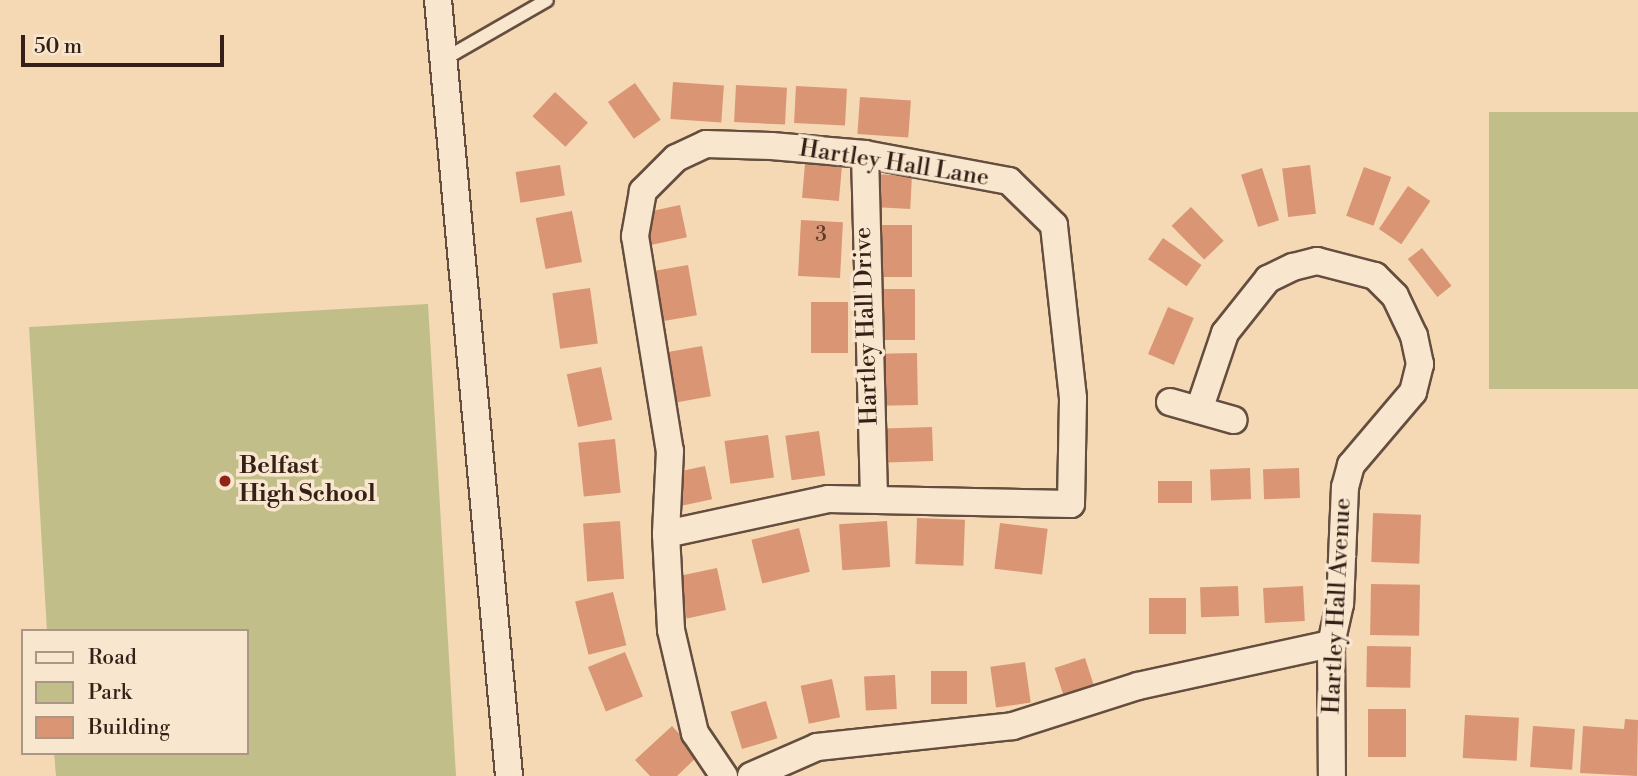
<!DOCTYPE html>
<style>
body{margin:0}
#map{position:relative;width:1638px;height:776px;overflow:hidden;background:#f4d9b4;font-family:"Libre Bodoni",serif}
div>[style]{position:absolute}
.green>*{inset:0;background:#c1be89;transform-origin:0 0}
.building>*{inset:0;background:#da9574;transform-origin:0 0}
.roads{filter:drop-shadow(2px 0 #654e3f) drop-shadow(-2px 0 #654e3f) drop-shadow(0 2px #654e3f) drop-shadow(0 -2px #654e3f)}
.service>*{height:12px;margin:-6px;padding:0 6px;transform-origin:6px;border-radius:6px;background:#f8e6ce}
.minor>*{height:26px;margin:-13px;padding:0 13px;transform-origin:13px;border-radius:13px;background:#f8e6ce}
.dots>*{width:19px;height:19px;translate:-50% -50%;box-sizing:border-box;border:4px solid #f8e6ce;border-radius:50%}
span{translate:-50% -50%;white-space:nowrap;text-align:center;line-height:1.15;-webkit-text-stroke:7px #f8e6ce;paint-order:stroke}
.number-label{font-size:21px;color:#5e3d2f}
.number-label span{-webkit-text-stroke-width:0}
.street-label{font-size:24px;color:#352018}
.poi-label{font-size:24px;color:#352018;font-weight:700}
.left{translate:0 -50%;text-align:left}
.legend{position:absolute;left:21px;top:629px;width:228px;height:126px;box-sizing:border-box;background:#f8e6ce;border:2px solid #aa9785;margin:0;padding:9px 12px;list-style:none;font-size:21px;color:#352018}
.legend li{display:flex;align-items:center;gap:14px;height:35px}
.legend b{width:35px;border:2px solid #aa9785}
.scale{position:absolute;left:21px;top:35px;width:203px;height:32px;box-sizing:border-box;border:4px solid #352018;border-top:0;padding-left:9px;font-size:21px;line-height:24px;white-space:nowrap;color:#352018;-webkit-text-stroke:5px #f8e6ce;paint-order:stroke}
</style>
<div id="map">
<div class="green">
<div style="left:1638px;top:112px;width:277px;height:149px;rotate:90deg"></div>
<div style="clip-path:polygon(428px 304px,456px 776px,56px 776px,54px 753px,247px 753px,247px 631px,47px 631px,29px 327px)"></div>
</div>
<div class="building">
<div style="left:673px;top:82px;width:51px;height:37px;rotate:4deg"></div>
<div style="left:635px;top:83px;width:45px;height:33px;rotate:55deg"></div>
<div style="left:736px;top:85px;width:51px;height:37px;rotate:3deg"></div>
<div style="left:796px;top:86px;width:51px;height:37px;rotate:3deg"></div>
<div style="left:555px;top:92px;width:45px;height:33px;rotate:43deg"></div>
<div style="left:860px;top:97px;width:51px;height:37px;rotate:4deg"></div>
<div style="left:805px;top:164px;width:37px;height:34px;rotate:5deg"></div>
<div style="left:560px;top:165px;width:31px;height:45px;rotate:81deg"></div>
<div style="left:1310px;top:165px;width:49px;height:28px;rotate:83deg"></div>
<div style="left:1364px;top:167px;width:29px;height:52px;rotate:20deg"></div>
<div style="left:1262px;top:168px;width:55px;height:22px;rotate:72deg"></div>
<div style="left:875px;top:174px;width:37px;height:33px;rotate:3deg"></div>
<div style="left:1408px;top:186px;width:27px;height:52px;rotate:34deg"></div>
<div style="left:680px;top:205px;width:33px;height:38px;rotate:78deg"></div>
<div style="left:1191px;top:207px;width:47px;height:27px;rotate:46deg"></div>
<div style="left:572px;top:211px;width:52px;height:37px;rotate:79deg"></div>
<div style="left:801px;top:220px;width:42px;height:56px;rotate:3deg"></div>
<div style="left:912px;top:225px;width:52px;height:38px;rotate:90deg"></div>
<div style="left:1163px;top:238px;width:47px;height:26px;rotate:35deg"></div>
<div style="left:1422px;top:248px;width:48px;height:18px;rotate:52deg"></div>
<div style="left:688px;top:265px;width:51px;height:38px;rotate:80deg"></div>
<div style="left:590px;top:288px;width:56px;height:38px;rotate:82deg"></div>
<div style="left:878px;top:289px;width:37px;height:51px"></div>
<div style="left:811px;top:302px;width:37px;height:51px"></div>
<div style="left:1168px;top:307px;width:28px;height:51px;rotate:23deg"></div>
<div style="left:702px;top:346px;width:51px;height:37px;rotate:80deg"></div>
<div style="left:917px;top:353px;width:52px;height:37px;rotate:89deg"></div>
<div style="left:601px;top:367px;width:54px;height:35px;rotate:78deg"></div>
<div style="left:932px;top:427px;width:34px;height:46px;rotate:88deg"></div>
<div style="left:819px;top:431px;width:45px;height:34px;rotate:82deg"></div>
<div style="left:768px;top:435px;width:43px;height:44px;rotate:82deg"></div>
<div style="left:615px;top:439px;width:54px;height:37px;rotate:84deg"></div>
<div style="left:705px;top:466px;width:34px;height:30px;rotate:78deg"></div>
<div style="left:1250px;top:468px;width:31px;height:40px;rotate:88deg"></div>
<div style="left:1299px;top:468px;width:30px;height:36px;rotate:88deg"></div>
<div style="left:1158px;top:481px;width:34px;height:22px"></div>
<div style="left:1373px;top:513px;width:48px;height:49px;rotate:2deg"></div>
<div style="left:917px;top:518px;width:48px;height:46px;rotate:2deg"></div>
<div style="left:620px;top:521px;width:58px;height:37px;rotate:86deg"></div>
<div style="left:887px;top:521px;width:46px;height:48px;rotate:86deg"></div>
<div style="left:1000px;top:523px;width:48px;height:46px;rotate:7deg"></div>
<div style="left:799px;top:528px;width:45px;height:49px;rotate:76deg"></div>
<div style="left:717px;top:568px;width:43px;height:40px;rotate:78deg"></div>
<div style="left:1371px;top:584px;width:49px;height:51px;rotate:1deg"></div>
<div style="left:1238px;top:586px;width:30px;height:38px;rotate:88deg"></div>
<div style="left:1303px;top:586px;width:35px;height:40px;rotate:87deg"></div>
<div style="left:613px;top:592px;width:55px;height:39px;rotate:76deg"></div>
<div style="left:1149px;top:598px;width:37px;height:36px"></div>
<div style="left:1367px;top:646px;width:44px;height:41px;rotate:1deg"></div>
<div style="left:625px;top:652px;width:48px;height:40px;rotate:68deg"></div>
<div style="left:1085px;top:658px;width:32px;height:32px;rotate:72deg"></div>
<div style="left:1025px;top:662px;width:41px;height:35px;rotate:82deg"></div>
<div style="left:931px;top:671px;width:36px;height:33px"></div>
<div style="left:895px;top:675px;width:34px;height:31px;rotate:87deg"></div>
<div style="left:832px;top:679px;width:39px;height:32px;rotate:78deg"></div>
<div style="left:766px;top:701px;width:39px;height:37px;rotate:73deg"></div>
<div style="left:1368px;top:709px;width:38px;height:48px"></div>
<div style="left:1465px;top:715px;width:54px;height:43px;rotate:3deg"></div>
<div style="clip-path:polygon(1625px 719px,1638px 720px,1637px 776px,1580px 773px,1583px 726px,1624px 729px)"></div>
<div style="clip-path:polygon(672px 726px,699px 755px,677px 776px,650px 776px,635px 760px)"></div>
<div style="left:1533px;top:726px;width:42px;height:41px;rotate:4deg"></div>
</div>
<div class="roads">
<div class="service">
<div style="left:441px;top:61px;width:122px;rotate:-29.9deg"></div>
</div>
<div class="minor">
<div style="left:438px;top:0;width:779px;rotate:84.77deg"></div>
<div style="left:865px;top:154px;width:344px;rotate:88.5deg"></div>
<div style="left:1170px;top:402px;width:66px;rotate:15.9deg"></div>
<div style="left:1199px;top:410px;width:81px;rotate:-71.3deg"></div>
<div style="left:1225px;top:333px;width:69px;rotate:-51.5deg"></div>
<div style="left:1268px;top:279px;width:28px;rotate:-26deg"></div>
<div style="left:1293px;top:267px;width:25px;rotate:-14deg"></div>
<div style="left:1317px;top:261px;width:60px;rotate:14.5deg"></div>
<div style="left:1375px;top:276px;width:28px;rotate:45deg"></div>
<div style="left:1395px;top:296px;width:44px;rotate:64.6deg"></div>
<div style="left:1414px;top:336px;width:29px;rotate:78deg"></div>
<div style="left:1420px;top:364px;width:29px;rotate:104deg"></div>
<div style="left:1413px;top:392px;width:96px;rotate:130.3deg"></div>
<div style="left:1351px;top:465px;width:23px;rotate:105deg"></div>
<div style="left:1345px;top:487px;width:117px;rotate:92.4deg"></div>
<div style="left:1340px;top:604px;width:41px;rotate:102.7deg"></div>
<div style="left:1331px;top:644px;width:132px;rotate:89.6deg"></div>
<div style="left:666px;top:534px;width:166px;rotate:-12.2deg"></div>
<div style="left:828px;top:499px;width:243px;rotate:1.2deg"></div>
<div style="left:1071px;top:504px;width:106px;rotate:-88.9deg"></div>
<div style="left:1073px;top:398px;width:174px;rotate:-96.3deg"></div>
<div style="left:1054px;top:225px;width:63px;rotate:-135.6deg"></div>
<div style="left:1009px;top:181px;width:147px;rotate:-169.4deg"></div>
<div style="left:865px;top:154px;width:94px;rotate:-175.1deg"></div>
<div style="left:771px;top:146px;width:65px;rotate:-178.2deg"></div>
<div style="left:706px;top:144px;width:33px;rotate:155deg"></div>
<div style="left:676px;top:158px;width:47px;rotate:135deg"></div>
<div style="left:643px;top:191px;width:46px;rotate:100.1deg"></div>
<div style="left:635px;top:236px;width:218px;rotate:80.8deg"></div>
<div style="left:670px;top:451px;width:83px;rotate:92.8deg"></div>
<div style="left:666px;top:534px;width:96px;rotate:87deg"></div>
<div style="left:671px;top:630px;width:106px;rotate:76.9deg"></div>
<div style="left:695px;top:733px;width:52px;rotate:56deg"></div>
<div style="left:751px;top:776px;width:72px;rotate:-23.7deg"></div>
<div style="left:817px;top:747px;width:197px;rotate:-6.1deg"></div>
<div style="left:1013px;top:726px;width:131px;rotate:-17.7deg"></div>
<div style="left:1138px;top:686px;width:198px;rotate:-12.3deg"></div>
</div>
</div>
<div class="dots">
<div style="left:225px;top:481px;background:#8f2418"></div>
</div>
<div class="number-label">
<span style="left:821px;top:235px">3</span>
</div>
<div class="street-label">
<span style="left:894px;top:164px;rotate:9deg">Hartley Hall Lane</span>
<span style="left:867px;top:326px;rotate:-92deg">Hartley Hall Drive</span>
<span style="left:1338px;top:606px;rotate:-87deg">Hartley Hall Avenue</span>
</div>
<div class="poi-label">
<span class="left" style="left:239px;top:481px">Belfast<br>High School</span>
</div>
<ul class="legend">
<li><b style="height:9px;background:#f8e6ce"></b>Road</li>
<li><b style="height:19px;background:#c1be89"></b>Park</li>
<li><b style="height:19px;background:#da9574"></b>Building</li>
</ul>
<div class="scale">50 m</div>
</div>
